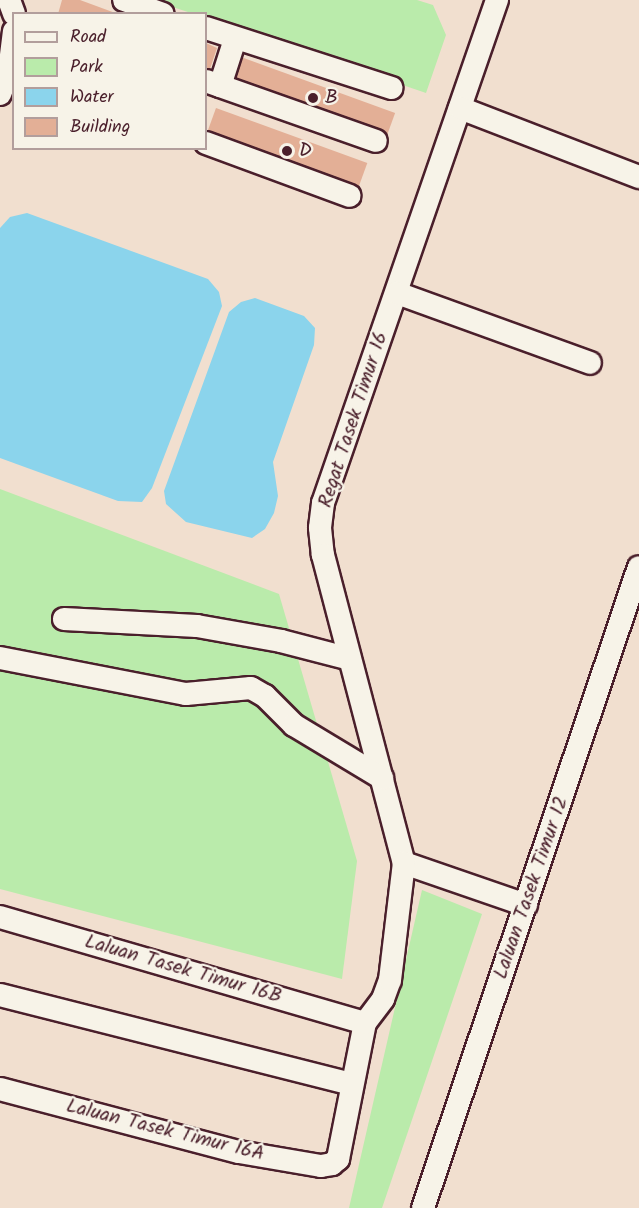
<!DOCTYPE html>
<style>
body{margin:0}
#map{position:relative;width:639px;height:1208px;overflow:hidden;background:#f1dfcf;font-family:Kalam,sans-serif}
div>[style]{position:absolute}
.green>*{inset:0;background:#baebab}
.water>*{inset:0;background:#8bd4ec}
.building>*{inset:0;background:#e3af96;transform-origin:0 0}
.roads{filter:drop-shadow(2px 0 #4a1f2b) drop-shadow(-2px 0 #4a1f2b) drop-shadow(0 2px #4a1f2b) drop-shadow(0 -2px #4a1f2b)}
.street>*{height:22px;margin:-11px;padding:0 11px;transform-origin:11px;border-radius:11px;background:#f7f3e8}
.dots>*{width:16px;height:16px;translate:-50% -50%;box-sizing:border-box;border:3px solid #f7f3e8;border-radius:50%}
span{translate:-50% -50%;white-space:nowrap;text-align:center;line-height:1.15;-webkit-text-stroke:4.5px #f7f3e8;paint-order:stroke}
.poi-label{font-size:20px;color:#4a1f2b}
.left{translate:0 -50%;text-align:left}
.street-label{font-size:20px;color:#4a1f2b}
.legend{position:absolute;left:12px;top:12px;width:195px;height:138px;box-sizing:border-box;background:#f7f3e8;border:2px solid #b29e9c;margin:0;padding:8px 10px;list-style:none;font-size:18px;color:#4a1f2b}
.legend li{display:flex;align-items:center;gap:12px;height:30px}
.legend b{width:30px;border:2px solid #b29e9c}
</style>
<div id="map">
<div class="green">
<div style="clip-path:polygon(151px 0,417px 0,433px 5px,446px 35px,426px 93px,206px 18px,206px 14px,191px 13px)"></div>
<div style="clip-path:polygon(0 489px,279px 594px,357px 861px,342px 979px,0 889px)"></div>
<div style="clip-path:polygon(422px 890px,482px 914px,382px 1208px,349px 1208px)"></div>
</div>
<div class="water">
<div style="clip-path:polygon(27px 213px,208px 279px,219px 292px,222px 306px,152px 488px,142px 502px,118px 501px,0 458px,0 228px,10px 217px)"></div>
<div style="clip-path:polygon(255px 298px,304px 316px,315px 328px,314px 345px,273px 462px,278px 496px,274px 513px,265px 529px,252px 538px,186px 522px,166px 504px,164px 491px,229px 312px,241px 302px)"></div>
</div>
<div class="building">
<div style="clip-path:polygon(62px 0,80px 0,118px 14px,58px 14px)"></div>
<div style="clip-path:polygon(206px 43px,217px 48px,206px 81px)"></div>
<div style="left:241px;top:57px;width:164px;height:30px;rotate:20deg"></div>
<div style="left:216px;top:108px;width:161px;height:31px;rotate:20deg"></div>
</div>
<div class="roads">
<div class="street">
<div style="left:9px;top:0;width:15px;rotate:70deg"></div>
<div style="left:124px;top:0;width:41px;rotate:19.7deg"></div>
<div style="left:497px;top:0;width:532px;rotate:109.08deg"></div>
<div style="left:323px;top:503px;width:25px;rotate:97deg"></div>
<div style="left:320px;top:528px;width:27px;rotate:84deg"></div>
<div style="left:323px;top:555px;width:318px;rotate:75.3deg"></div>
<div style="left:404px;top:863px;width:129px;rotate:19deg"></div>
<div style="left:206px;top:28px;width:195px;rotate:17.9deg"></div>
<div style="left:206px;top:81px;width:180px;rotate:19.4deg"></div>
<div style="left:220px;top:86px;width:49px;rotate:-72.3deg"></div>
<div style="left:0;top:94px;width:25px;rotate:-69deg"></div>
<div style="left:9px;top:71px;width:40px;rotate:-82.9deg"></div>
<div style="left:460px;top:108px;width:192px;rotate:21.1deg"></div>
<div style="left:206px;top:143px;width:153px;rotate:20.2deg"></div>
<div style="left:397px;top:293px;width:205px;rotate:19.9deg"></div>
<div style="left:64px;top:619px;width:133px;rotate:3deg"></div>
<div style="left:197px;top:626px;width:85px;rotate:10.1deg"></div>
<div style="left:281px;top:641px;width:71px;rotate:14.6deg"></div>
<div style="left:0;top:658px;width:189px;rotate:11deg"></div>
<div style="left:186px;top:694px;width:65px;rotate:-5.3deg"></div>
<div style="left:251px;top:688px;width:16px;rotate:30deg"></div>
<div style="left:265px;top:696px;width:41px;rotate:45deg"></div>
<div style="left:294px;top:725px;width:103px;rotate:31.1deg"></div>
<div style="left:0;top:917px;width:380px;rotate:16.2deg"></div>
<div style="left:0;top:995px;width:363px;rotate:14.2deg"></div>
<div style="left:0;top:1089px;width:247px;rotate:14.8deg"></div>
<div style="left:239px;top:1152px;width:83px;rotate:9.7deg"></div>
<div style="left:321px;top:1166px;width:11px;rotate:-10deg"></div>
<div style="left:332px;top:1164px;width:8px;rotate:-40deg"></div>
<div style="left:338px;top:1159px;width:139px;rotate:-78.8deg"></div>
<div style="left:365px;top:1023px;width:30px;rotate:-53deg"></div>
<div style="left:383px;top:999px;width:20px;rotate:-70deg"></div>
<div style="left:390px;top:980px;width:118px;rotate:-83.2deg"></div>
<div style="left:423px;top:1208px;width:676px;rotate:-71.38deg"></div>
</div>
</div>
<div class="dots">
<div style="left:313px;top:98px;background:#4a1f2b"></div>
<div style="left:287px;top:151px;background:#4a1f2b"></div>
</div>
<div class="poi-label">
<span class="left" style="left:325px;top:98px">B</span>
<span class="left" style="left:299px;top:151px">D</span>
</div>
<div class="street-label">
<span style="left:354px;top:420px;rotate:-72deg">Regat Tasek Timur 16</span>
<span style="left:532px;top:888px;rotate:-71deg">Laluan Tasek Timur 12</span>
<span style="left:183px;top:970px;rotate:16deg">Laluan Tasek Timur 16B</span>
<span style="left:165px;top:1131px;rotate:14deg">Laluan Tasek Timur 16A</span>
</div>
<ul class="legend">
<li><b style="height:8px;background:#f7f3e8"></b>Road</li>
<li><b style="height:16px;background:#baebab"></b>Park</li>
<li><b style="height:16px;background:#8bd4ec"></b>Water</li>
<li><b style="height:16px;background:#e3af96"></b>Building</li>
</ul>
</div>
